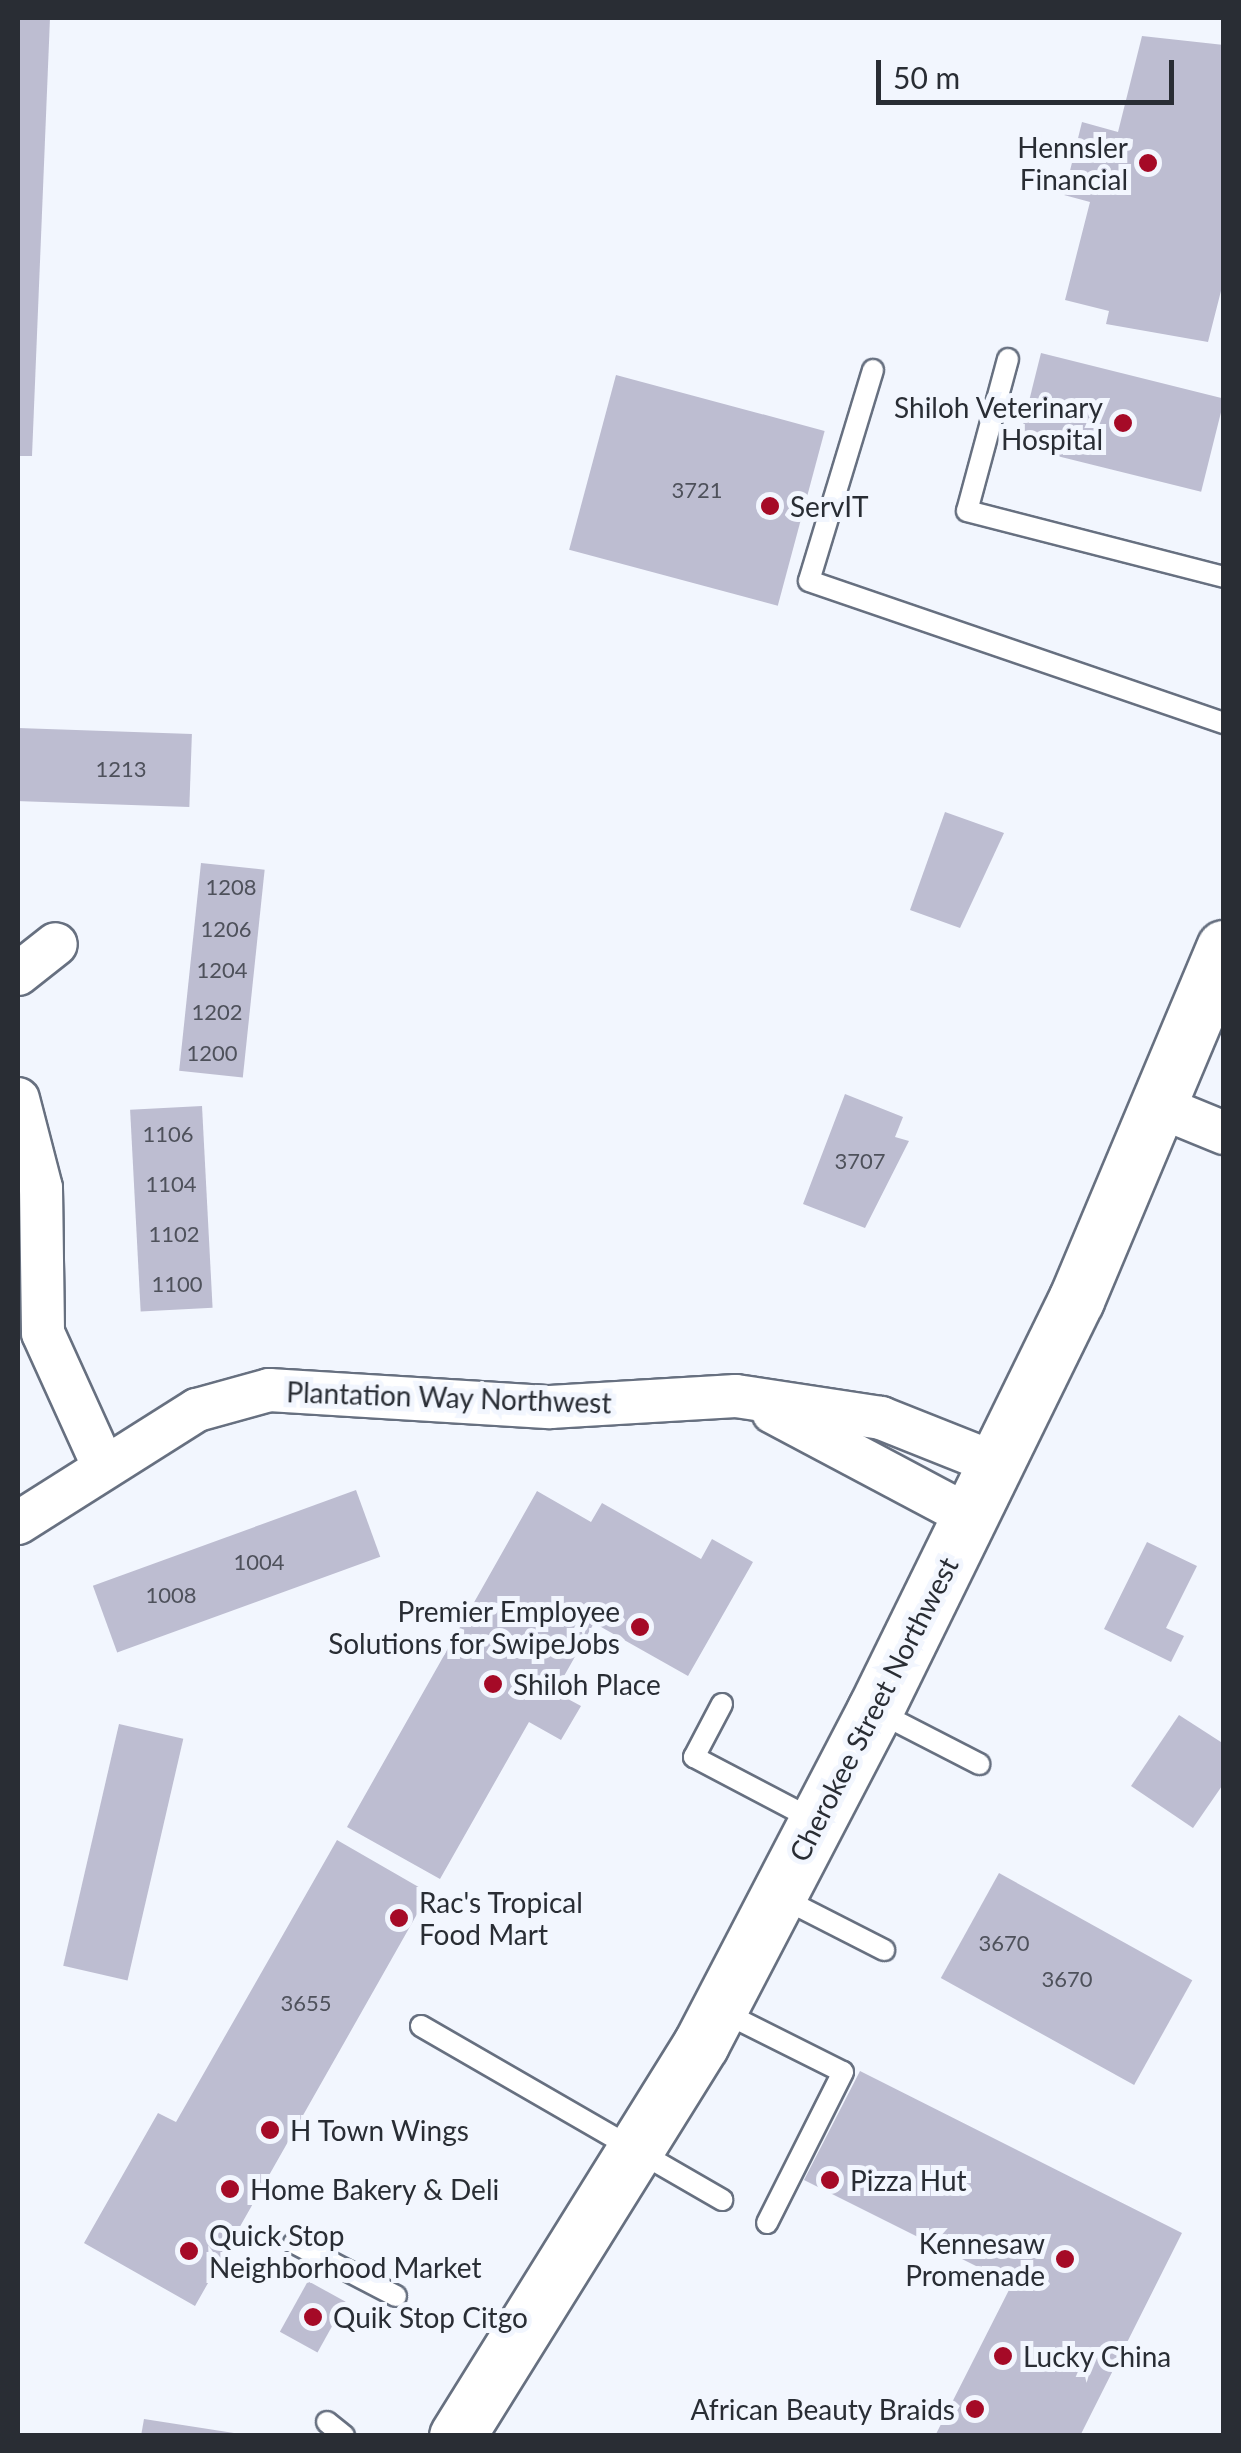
<!DOCTYPE html>
<style>
body{margin:0}
#map{position:relative;width:1241px;height:2453px;overflow:hidden;background:#f2f6fe;font-family:Lato,sans-serif}
div>[style]{position:absolute}
.building>*{inset:0;background:#bdbdd1;transform-origin:0 0}
.roads{filter:drop-shadow(2px 0 #677080) drop-shadow(-2px 0 #677080) drop-shadow(0 2px #677080) drop-shadow(0 -2px #677080)}
.lane>*{height:20px;margin:-10px;padding:0 10px;transform-origin:10px;border-radius:10px;background:#fff}
.street>*{height:42px;margin:-21px;padding:0 21px;transform-origin:21px;border-radius:21px;background:#fff}
.secondary>*{height:55px;margin:-27.5px;padding:0 27.5px;transform-origin:27.5px;border-radius:27.5px;background:#fff}
.dots>*{width:28px;height:28px;translate:-50% -50%;box-sizing:border-box;border:5px solid #f2f6fe;border-radius:50%}
span{translate:-50% -50%;white-space:nowrap;text-align:center;line-height:1.15;-webkit-text-stroke:10px #f2f6fe;paint-order:stroke}
.number-label{font-size:22px;color:#4e515b}
.number-label span{-webkit-text-stroke-width:0}
.poi-label{font-size:28px;color:#292d34}
.right{translate:-100% -50%;text-align:right}
.left{translate:0 -50%;text-align:left}
.street-label{font-size:28px;color:#292d34}
.frame{position:absolute;inset:0;border:20px solid #292d34;pointer-events:none}
.scale{position:absolute;left:876px;top:60px;width:298px;height:45px;box-sizing:border-box;border:5px solid #292d34;border-top:0;padding-left:12px;font-size:30px;line-height:35px;white-space:nowrap;color:#292d34;-webkit-text-stroke:8px #f2f6fe;paint-order:stroke}
</style>
<div id="map">
<div class="building">
<div style="clip-path:polygon(18px 18px,50px 18px,32px 456px,18px 456px)"></div>
<div style="clip-path:polygon(1142px 36px,1224px 45px,1224px 279px,1208px 342px,1106px 324px,1109px 311px,1065px 300px,1090px 202px,1064px 195px,1082px 122px,1118px 132px)"></div>
<div style="left:1041px;top:353px;width:189px;height:96px;rotate:14deg"></div>
<div style="left:616px;top:375px;width:216px;height:181px;rotate:15deg"></div>
<div style="left:18px;top:728px;width:174px;height:73px;rotate:2deg"></div>
<div style="clip-path:polygon(945px 812px,1004px 833px,960px 928px,910px 910px)"></div>
<div style="left:201px;top:863px;width:64px;height:209px;rotate:6deg"></div>
<div style="clip-path:polygon(845px 1094px,903px 1117px,895px 1137px,909px 1141px,865px 1228px,803px 1204px)"></div>
<div style="left:202px;top:1106px;width:202px;height:72px;rotate:87deg"></div>
<div style="left:356px;top:1490px;width:71px;height:280px;rotate:70deg"></div>
<div style="clip-path:polygon(537px 1491px,591px 1522px,602px 1503px,701px 1559px,712px 1539px,753px 1562px,688px 1676px,594px 1623px,555px 1692px,581px 1706px,561px 1740px,529px 1722px,440px 1879px,347px 1827px)"></div>
<div style="clip-path:polygon(1147px 1542px,1197px 1566px,1166px 1628px,1184px 1636px,1171px 1662px,1104px 1629px)"></div>
<div style="clip-path:polygon(1179px 1715px,1224px 1744px,1224px 1783px,1193px 1828px,1131px 1786px)"></div>
<div style="left:119px;top:1724px;width:66px;height:248px;rotate:13deg"></div>
<div style="clip-path:polygon(337px 1840px,429px 1893px,195px 2306px,84px 2243px,158px 2113px,176px 2122px)"></div>
<div style="left:999px;top:1873px;width:221px;height:120px;rotate:29deg"></div>
<div style="clip-path:polygon(860px 2071px,1182px 2233px,1080px 2436px,935px 2436px,1012px 2284px,804px 2180px)"></div>
<div style="left:308px;top:2281px;width:43px;height:58px;rotate:29deg"></div>
<div style="clip-path:polygon(144px 2419px,234px 2433px,234px 2436px,141px 2436px)"></div>
</div>
<div class="roads">
<div class="lane">
<div style="left:1008px;top:359px;width:157px;rotate:105.1deg"></div>
<div style="left:967px;top:511px;width:265px;rotate:14.4deg"></div>
<div style="left:873px;top:370px;width:220px;rotate:106.9deg"></div>
<div style="left:809px;top:581px;width:439px;rotate:18.9deg"></div>
<div style="left:722px;top:1704px;width:60px;rotate:117.8deg"></div>
<div style="left:694px;top:1757px;width:138px;rotate:27.7deg"></div>
<div style="left:878px;top:1712px;width:114px;rotate:27.2deg"></div>
<div style="left:780px;top:1897px;width:117px;rotate:27deg"></div>
<div style="left:721px;top:2011px;width:136px;rotate:26.6deg"></div>
<div style="left:843px;top:2072px;width:169px;rotate:116.7deg"></div>
<div style="left:421px;top:2026px;width:348px;rotate:30deg"></div>
<div style="left:294px;top:2243px;width:115px;rotate:27.5deg"></div>
<div style="left:327px;top:2422px;width:22px;rotate:39deg"></div>
</div>
<div class="street">
<div style="left:18px;top:974px;width:48px;rotate:-38.3deg"></div>
<div style="left:18px;top:1099px;width:92px;rotate:75.5deg"></div>
<div style="left:41px;top:1188px;width:145px;rotate:89.2deg"></div>
<div style="left:43px;top:1333px;width:145px;rotate:65.6deg"></div>
<div style="left:1158px;top:1106px;width:71px;rotate:22.2deg"></div>
<div style="left:773px;top:1412px;width:222px;rotate:28deg"></div>
<div style="left:18px;top:1523px;width:212px;rotate:-32.3deg"></div>
<div style="left:197px;top:1410px;width:75px;rotate:-15.5deg"></div>
<div style="left:269px;top:1390px;width:282px;rotate:3.5deg"></div>
<div style="left:550px;top:1407px;width:186px;rotate:-3.4deg"></div>
<div style="left:736px;top:1396px;width:147px;rotate:8.6deg"></div>
<div style="left:881px;top:1418px;width:122px;rotate:21.7deg"></div>
</div>
<div class="secondary">
<div style="left:457px;top:2436px;width:462px;rotate:-58.1deg"></div>
<div style="left:701px;top:2044px;width:377px;rotate:-62.5deg"></div>
<div style="left:875px;top:1710px;width:457px;rotate:-63.9deg"></div>
<div style="left:1076px;top:1300px;width:382px;rotate:-67.2deg"></div>
</div>
</div>
<div class="dots">
<div style="left:1148px;top:163px;background:#a50a27"></div>
<div style="left:1123px;top:423px;background:#a50a27"></div>
<div style="left:770px;top:506px;background:#a50a27"></div>
<div style="left:640px;top:1627px;background:#a50a27"></div>
<div style="left:493px;top:1684px;background:#a50a27"></div>
<div style="left:399px;top:1918px;background:#a50a27"></div>
<div style="left:270px;top:2130px;background:#a50a27"></div>
<div style="left:830px;top:2180px;background:#a50a27"></div>
<div style="left:230px;top:2189px;background:#a50a27"></div>
<div style="left:189px;top:2251px;background:#a50a27"></div>
<div style="left:1065px;top:2259px;background:#a50a27"></div>
<div style="left:313px;top:2317px;background:#a50a27"></div>
<div style="left:1003px;top:2356px;background:#a50a27"></div>
<div style="left:975px;top:2409px;background:#a50a27"></div>
</div>
<div class="number-label">
<span style="left:697px;top:490px">3721</span>
<span style="left:121px;top:769px">1213</span>
<span style="left:231px;top:887px">1208</span>
<span style="left:226px;top:929px">1206</span>
<span style="left:222px;top:970px">1204</span>
<span style="left:217px;top:1012px">1202</span>
<span style="left:212px;top:1053px">1200</span>
<span style="left:168px;top:1134px">1106</span>
<span style="left:860px;top:1161px">3707</span>
<span style="left:171px;top:1184px">1104</span>
<span style="left:174px;top:1234px">1102</span>
<span style="left:177px;top:1284px">1100</span>
<span style="left:259px;top:1562px">1004</span>
<span style="left:171px;top:1595px">1008</span>
<span style="left:1004px;top:1943px">3670</span>
<span style="left:1067px;top:1979px">3670</span>
<span style="left:306px;top:2003px">3655</span>
</div>
<div class="poi-label">
<span class="right" style="left:1128px;top:163px">Hennsler<br>Financial</span>
<span class="right" style="left:1103px;top:423px">Shiloh Veterinary<br>Hospital</span>
<span class="left" style="left:790px;top:506px">ServIT</span>
<span class="right" style="left:620px;top:1627px">Premier Employee<br>Solutions for SwipeJobs</span>
<span class="left" style="left:513px;top:1684px">Shiloh Place</span>
<span class="left" style="left:419px;top:1918px">Rac's Tropical<br>Food Mart</span>
<span class="left" style="left:290px;top:2130px">H Town Wings</span>
<span class="left" style="left:850px;top:2180px">Pizza Hut</span>
<span class="left" style="left:250px;top:2189px">Home Bakery &amp; Deli</span>
<span class="left" style="left:209px;top:2251px">Quick Stop<br>Neighborhood Market</span>
<span class="right" style="left:1045px;top:2259px">Kennesaw<br>Promenade</span>
<span class="left" style="left:333px;top:2317px">Quik Stop Citgo</span>
<span class="left" style="left:1023px;top:2356px">Lucky China</span>
<span class="right" style="left:955px;top:2409px">African Beauty Braids</span>
</div>
<div class="street-label">
<span style="left:449px;top:1397px;rotate:2deg">Plantation Way Northwest</span>
<span style="left:873px;top:1709px;rotate:-63deg">Cherokee Street Northwest</span>
</div>
<div class="frame"></div>
<div class="scale">50 m</div>
</div>
